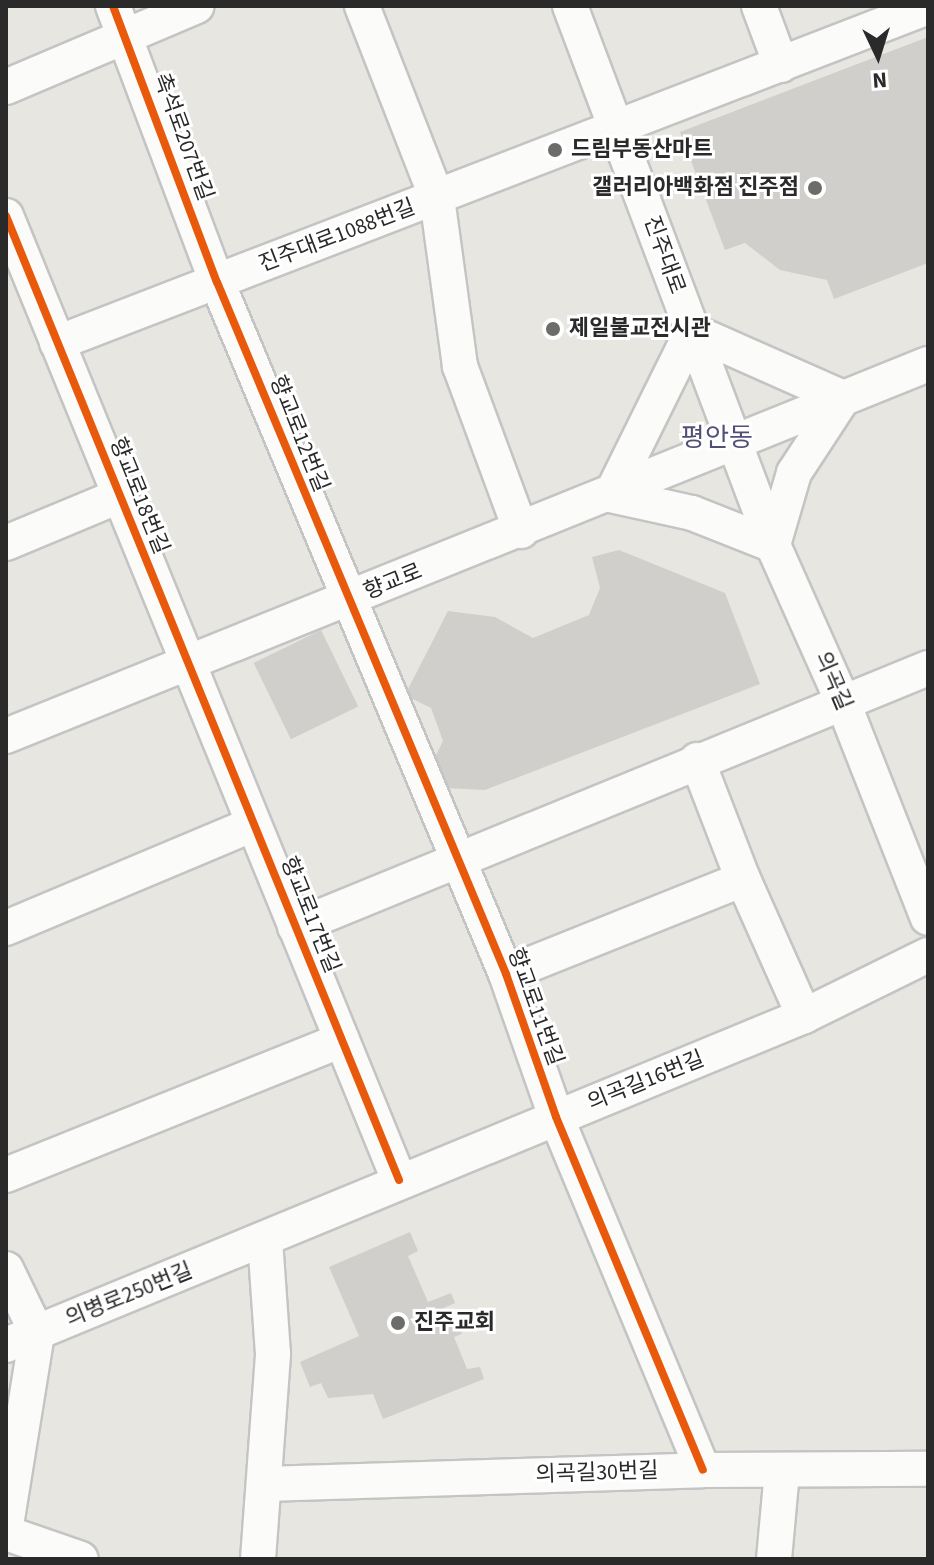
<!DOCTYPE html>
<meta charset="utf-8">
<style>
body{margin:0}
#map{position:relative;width:934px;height:1565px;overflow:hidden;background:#e7e6e0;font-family:"Source Sans 3","Noto Sans KR",sans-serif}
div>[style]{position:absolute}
.building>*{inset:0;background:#d0cfcb;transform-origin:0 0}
.roads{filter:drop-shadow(2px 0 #c5c4c4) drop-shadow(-2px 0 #c5c4c4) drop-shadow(0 2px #c5c4c4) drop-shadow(0 -2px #c5c4c4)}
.minor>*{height:34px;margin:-17px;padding:0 17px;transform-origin:17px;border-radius:17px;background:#fbfbfa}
.cycleway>*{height:8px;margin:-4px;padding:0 4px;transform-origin:4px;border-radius:4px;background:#e8590c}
.dots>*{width:22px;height:22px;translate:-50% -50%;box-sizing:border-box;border:4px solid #fff;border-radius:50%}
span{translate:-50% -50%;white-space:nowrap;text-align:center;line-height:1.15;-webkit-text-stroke:6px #fff;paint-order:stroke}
.street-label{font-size:22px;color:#2a2a2a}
.poi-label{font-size:22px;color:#2a2a2a;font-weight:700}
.left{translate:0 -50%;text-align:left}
.right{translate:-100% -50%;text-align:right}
.quarter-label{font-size:26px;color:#514f76}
.frame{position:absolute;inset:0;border:8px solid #2a2a2a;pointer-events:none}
.north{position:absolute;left:838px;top:16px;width:80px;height:80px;-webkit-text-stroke:6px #fff;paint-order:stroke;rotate:176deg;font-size:22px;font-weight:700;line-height:32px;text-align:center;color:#2a2a2a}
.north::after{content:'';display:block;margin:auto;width:28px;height:36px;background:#2a2a2a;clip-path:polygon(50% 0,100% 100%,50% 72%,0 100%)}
</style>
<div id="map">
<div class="building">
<div style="clip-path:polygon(928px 37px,928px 263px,834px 299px,827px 280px,780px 270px,745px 243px,725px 250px,680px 132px)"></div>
<div style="clip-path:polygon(619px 550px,725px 593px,760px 684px,485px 790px,445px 788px,434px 759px,443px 741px,431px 708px,405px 695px,448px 611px,495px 617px,533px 638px,589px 615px,600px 588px,592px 557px)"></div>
<div style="left:321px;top:630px;width:85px;height:75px;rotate:64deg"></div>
<div style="clip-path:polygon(410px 1232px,418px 1251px,408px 1256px,428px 1302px,451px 1293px,455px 1303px,437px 1311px,445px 1329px,458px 1323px,462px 1334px,454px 1337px,467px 1369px,480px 1367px,484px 1379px,383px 1419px,373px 1394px,328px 1398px,321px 1383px,310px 1387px,300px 1362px,359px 1336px,329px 1267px)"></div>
</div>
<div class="roads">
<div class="minor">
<div style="left:113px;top:6px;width:295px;rotate:69.4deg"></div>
<div style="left:217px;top:282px;width:750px;rotate:67.33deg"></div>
<div style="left:506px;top:974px;width:151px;rotate:70.7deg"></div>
<div style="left:556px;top:1117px;width:382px;rotate:67.4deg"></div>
<div style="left:362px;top:6px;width:206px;rotate:68.7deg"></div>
<div style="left:437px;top:198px;width:170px;rotate:82.2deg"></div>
<div style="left:460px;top:366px;width:176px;rotate:69.7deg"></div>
<div style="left:570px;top:6px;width:576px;rotate:69.36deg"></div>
<div style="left:773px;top:545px;width:170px;rotate:66deg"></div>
<div style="left:842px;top:700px;width:234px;rotate:68.5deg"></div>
<div style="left:759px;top:6px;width:63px;rotate:69.6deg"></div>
<div style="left:6px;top:87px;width:207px;rotate:-23deg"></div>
<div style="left:6px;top:216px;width:1041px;rotate:67.82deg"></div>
<div style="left:692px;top:331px;width:165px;rotate:23.9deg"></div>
<div style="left:843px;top:398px;width:90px;rotate:123.2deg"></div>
<div style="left:794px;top:473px;width:75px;rotate:106.3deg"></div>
<div style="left:773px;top:545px;width:87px;rotate:-158.4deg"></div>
<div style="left:692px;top:513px;width:83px;rotate:-167.5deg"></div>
<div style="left:611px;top:495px;width:183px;rotate:-63.7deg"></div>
<div style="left:57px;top:343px;width:934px;rotate:-21.09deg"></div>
<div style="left:6px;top:543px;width:122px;rotate:-22.6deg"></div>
<div style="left:6px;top:736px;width:994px;rotate:-21.97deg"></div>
<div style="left:697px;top:760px;width:128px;rotate:68.9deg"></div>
<div style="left:743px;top:879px;width:150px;rotate:66deg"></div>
<div style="left:295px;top:927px;width:684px;rotate:-22.25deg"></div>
<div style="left:6px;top:928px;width:268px;rotate:-22.8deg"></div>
<div style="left:506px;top:974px;width:255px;rotate:-21.8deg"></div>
<div style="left:6px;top:1175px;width:362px;rotate:-21.9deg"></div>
<div style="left:6px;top:1269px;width:71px;rotate:64.2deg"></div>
<div style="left:6px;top:1345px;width:863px;rotate:-22.41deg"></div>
<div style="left:804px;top:1016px;width:138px;rotate:-26.2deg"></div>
<div style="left:265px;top:1484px;width:438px;rotate:-1.8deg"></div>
<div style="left:703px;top:1470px;width:225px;rotate:-0.3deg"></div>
<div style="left:6px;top:1525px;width:194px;rotate:-80.8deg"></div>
<div style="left:6px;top:1533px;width:79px;rotate:19.1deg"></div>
<div style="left:258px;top:1559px;width:206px;rotate:-85.8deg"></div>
<div style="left:273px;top:1354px;width:115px;rotate:-94deg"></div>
<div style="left:774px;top:1559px;width:88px;rotate:-84.8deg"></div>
</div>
</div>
<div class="cycleway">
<div style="left:113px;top:6px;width:295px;rotate:69.4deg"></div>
<div style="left:217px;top:282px;width:750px;rotate:67.33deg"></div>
<div style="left:506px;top:974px;width:151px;rotate:70.7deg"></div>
<div style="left:556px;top:1117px;width:382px;rotate:67.4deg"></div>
<div style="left:6px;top:216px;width:1041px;rotate:67.82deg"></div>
</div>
<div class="dots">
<div style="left:555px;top:150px;background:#6c6c6a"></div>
<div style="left:815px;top:188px;background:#6c6c6a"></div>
<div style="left:553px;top:329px;background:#6c6c6a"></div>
<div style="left:398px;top:1323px;background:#6c6c6a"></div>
</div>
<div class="street-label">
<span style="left:183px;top:137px;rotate:70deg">촉석로207번길</span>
<span style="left:337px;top:236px;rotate:-21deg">진주대로1088번길</span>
<span style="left:664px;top:255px;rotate:70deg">진주대로</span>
<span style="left:299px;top:434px;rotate:68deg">향교로12번길</span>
<span style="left:139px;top:496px;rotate:68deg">향교로18번길</span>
<span style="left:393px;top:582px;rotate:-22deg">향교로</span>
<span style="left:833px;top:681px;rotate:67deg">의곡길</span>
<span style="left:310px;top:915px;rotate:68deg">향교로17번길</span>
<span style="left:535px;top:1007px;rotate:70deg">향교로11번길</span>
<span style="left:646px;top:1081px;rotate:-22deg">의곡길16번길</span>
<span style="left:129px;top:1295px;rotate:-22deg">의병로250번길</span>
<span style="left:597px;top:1473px;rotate:-2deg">의곡길30번길</span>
</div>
<div class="poi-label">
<span class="left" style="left:571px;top:150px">드림부동산마트</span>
<span class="right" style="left:799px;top:188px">갤러리아백화점 진주점</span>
<span class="left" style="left:569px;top:329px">제일불교전시관</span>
<span class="left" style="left:414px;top:1323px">진주교회</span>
</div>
<div class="quarter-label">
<span style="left:717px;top:438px">평안동</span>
</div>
<div class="frame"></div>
<div class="north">N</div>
</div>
